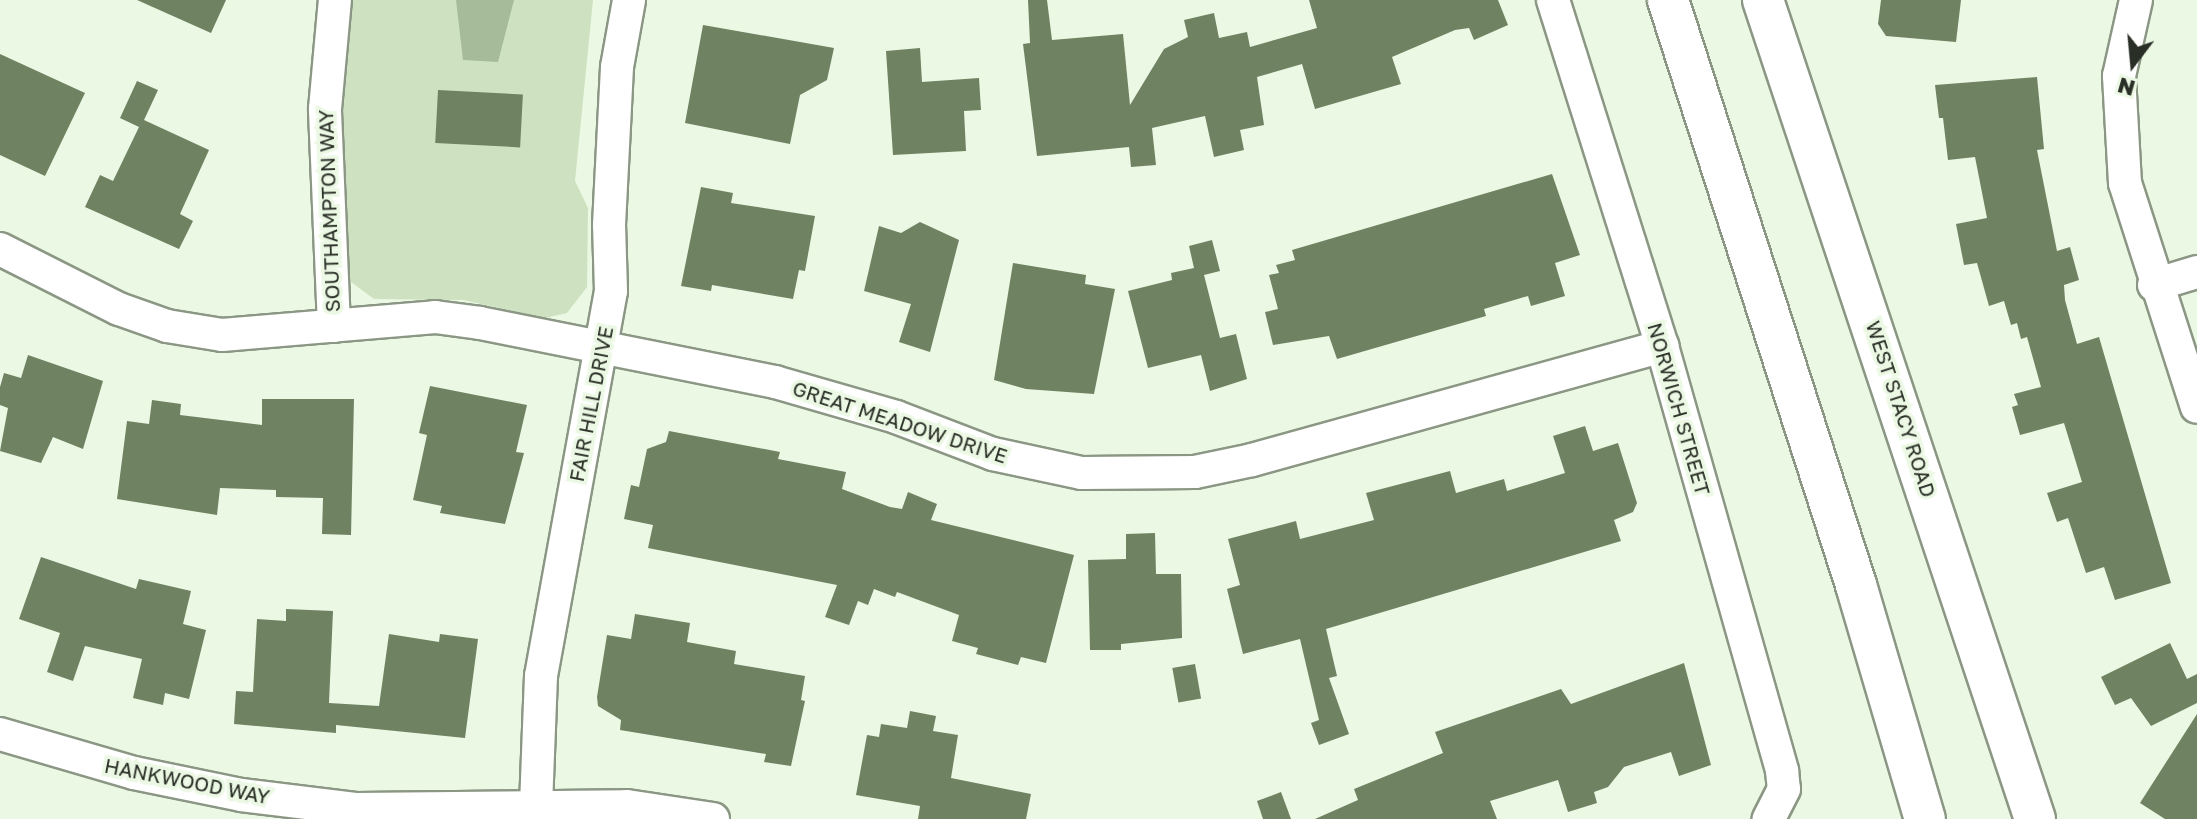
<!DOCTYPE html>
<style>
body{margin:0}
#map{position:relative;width:2197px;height:819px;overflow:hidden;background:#ebf8e3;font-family:"Golos Text",sans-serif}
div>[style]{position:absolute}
.green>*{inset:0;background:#cee2c1}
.water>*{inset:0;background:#a6bb99}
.building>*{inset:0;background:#6f8262;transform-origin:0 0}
.roads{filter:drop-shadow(2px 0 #8b9784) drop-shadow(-2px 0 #8b9784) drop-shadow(0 2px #8b9784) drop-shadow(0 -2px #8b9784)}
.minor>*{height:32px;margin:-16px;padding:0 16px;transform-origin:16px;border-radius:16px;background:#fff}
.major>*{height:40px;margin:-20px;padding:0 20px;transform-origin:20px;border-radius:20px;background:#fff}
span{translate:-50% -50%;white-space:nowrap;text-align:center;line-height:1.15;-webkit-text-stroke:7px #ebf8e3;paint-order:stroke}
.street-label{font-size:20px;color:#292e26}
.north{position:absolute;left:2093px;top:24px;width:80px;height:80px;-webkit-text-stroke:6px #ebf8e3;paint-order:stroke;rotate:196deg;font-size:22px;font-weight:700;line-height:32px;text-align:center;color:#292e26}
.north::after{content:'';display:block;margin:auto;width:28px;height:36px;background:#292e26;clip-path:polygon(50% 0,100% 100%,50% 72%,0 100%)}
</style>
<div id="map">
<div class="green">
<div style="clip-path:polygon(351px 0,593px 0,575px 181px,588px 208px,587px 287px,567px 313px,545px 318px,463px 300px,374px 299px,347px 279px,340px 96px)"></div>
</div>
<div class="water">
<div style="clip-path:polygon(456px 0,514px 0,498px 62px,463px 60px)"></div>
</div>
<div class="building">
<div style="clip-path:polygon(137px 0,226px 0,211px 33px)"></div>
<div style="clip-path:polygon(1028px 0,1047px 0,1052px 40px,1123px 34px,1130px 105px,1164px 49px,1188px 37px,1184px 20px,1214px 13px,1219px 38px,1247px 32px,1250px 47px,1317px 28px,1309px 0,1498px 0,1508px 25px,1474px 40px,1469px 28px,1455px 30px,1392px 57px,1401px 84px,1315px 109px,1302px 64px,1257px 77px,1264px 125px,1240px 130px,1244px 150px,1214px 157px,1205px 116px,1152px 128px,1156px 165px,1131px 167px,1129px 147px,1037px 156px,1023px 44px,1030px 43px)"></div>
<div style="clip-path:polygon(1881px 0,1961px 0,1956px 42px,1886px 36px,1878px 24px)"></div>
<div style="clip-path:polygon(703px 25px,834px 48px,827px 80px,800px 95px,790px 144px,685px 123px)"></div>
<div style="clip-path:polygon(920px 48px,922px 82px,979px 78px,981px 110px,964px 111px,966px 151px,893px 155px,886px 51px)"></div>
<div style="clip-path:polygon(0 54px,85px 93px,45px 176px,0 155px)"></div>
<div style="clip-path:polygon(2037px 77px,2044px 149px,2037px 150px,2057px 251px,2070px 247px,2079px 280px,2064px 285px,2065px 300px,2077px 344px,2099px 337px,2171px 583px,2115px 600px,2104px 567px,2086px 573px,2068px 518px,2057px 522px,2047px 493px,2082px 482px,2064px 423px,2020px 435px,2012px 407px,2018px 405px,2014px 394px,2041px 387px,2027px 337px,2021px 339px,2017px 323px,2011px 325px,2004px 301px,1989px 306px,1977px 263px,1964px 265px,1956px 224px,1987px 218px,1975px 157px,1948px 160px,1943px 118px,1939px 118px,1935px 85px)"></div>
<div style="clip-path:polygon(137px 81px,158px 90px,144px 120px,209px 150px,180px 214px,193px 221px,179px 249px,85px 207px,100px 175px,113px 181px,139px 127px,120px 118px)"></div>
<div style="left:438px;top:90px;width:85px;height:53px;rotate:3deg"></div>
<div style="clip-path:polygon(1552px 174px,1580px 255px,1555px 263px,1565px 296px,1531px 306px,1528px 296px,1484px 309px,1486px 316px,1337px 359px,1329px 336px,1273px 345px,1265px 312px,1278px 309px,1269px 275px,1279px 273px,1276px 265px,1295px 260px,1292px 250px)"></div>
<div style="clip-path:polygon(701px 187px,733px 193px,731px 203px,815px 216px,805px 271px,799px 270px,793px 299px,712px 285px,711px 291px,681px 286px)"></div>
<div style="clip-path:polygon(920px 222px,959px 240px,930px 352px,899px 342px,911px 304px,864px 291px,879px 226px,901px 233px)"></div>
<div style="clip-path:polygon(1212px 240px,1220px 271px,1204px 275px,1220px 338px,1236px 334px,1247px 379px,1210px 391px,1201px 355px,1148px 368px,1128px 291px,1172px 280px,1171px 273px,1194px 268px,1189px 246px)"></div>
<div style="clip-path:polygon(1013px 263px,1086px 275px,1085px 284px,1115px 289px,1094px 394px,1026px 389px,994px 380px)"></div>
<div style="clip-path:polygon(28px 355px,103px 381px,83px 449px,53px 437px,41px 463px,0 451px,8px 408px,0 405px,0 387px,4px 373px,21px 378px)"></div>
<div style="clip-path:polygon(430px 386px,527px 405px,516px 452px,524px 453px,505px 524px,440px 513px,442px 506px,413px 500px,427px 435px,419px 433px)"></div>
<div style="clip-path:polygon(262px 399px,354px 399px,351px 535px,322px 534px,323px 498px,276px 497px,276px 490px,220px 488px,217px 515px,117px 499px,127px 421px,149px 424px,152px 400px,181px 404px,180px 415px,262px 425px)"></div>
<div style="clip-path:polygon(1585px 426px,1593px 451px,1618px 443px,1637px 503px,1633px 512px,1614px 520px,1621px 541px,1326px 629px,1337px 676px,1329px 678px,1349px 734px,1319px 745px,1311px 723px,1319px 720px,1300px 639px,1243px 654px,1227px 589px,1240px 585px,1228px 539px,1296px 521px,1300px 539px,1374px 520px,1366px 493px,1450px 471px,1456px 493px,1504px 479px,1507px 491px,1565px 473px,1553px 436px)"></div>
<div style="clip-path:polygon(669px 431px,780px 452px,778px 459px,846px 472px,842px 489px,890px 507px,902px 509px,908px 492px,937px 504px,931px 520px,1074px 555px,1046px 663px,1021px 657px,1018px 665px,976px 654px,978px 648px,952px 641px,959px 615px,897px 592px,895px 597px,874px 589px,868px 605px,858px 601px,849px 625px,825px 617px,837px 585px,648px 548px,653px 525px,624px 519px,631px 485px,639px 487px,647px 449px,666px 442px)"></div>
<div style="clip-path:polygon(1155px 533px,1156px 574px,1181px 574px,1182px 638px,1121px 644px,1121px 650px,1090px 650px,1088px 560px,1126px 559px,1126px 534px)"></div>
<div style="clip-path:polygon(41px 557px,136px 589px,139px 579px,191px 591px,183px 624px,206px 630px,189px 699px,165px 693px,163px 705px,133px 698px,142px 659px,85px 646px,73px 681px,47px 672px,60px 633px,19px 619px)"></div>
<div style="clip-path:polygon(286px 609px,333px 611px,329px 703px,379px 706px,389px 634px,439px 642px,440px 634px,478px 639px,465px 738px,336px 725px,336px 733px,234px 724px,236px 691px,253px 692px,257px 619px,286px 621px)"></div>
<div style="clip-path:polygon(635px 614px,690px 623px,687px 642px,736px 651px,734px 664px,805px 676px,801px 700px,805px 701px,791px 766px,764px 762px,766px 754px,620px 730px,621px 720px,598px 706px,597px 697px,607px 635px,631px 639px)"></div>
<div style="clip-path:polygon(2170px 643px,2187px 679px,2197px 674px,2197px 703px,2151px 726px,2131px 698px,2115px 705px,2101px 677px)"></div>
<div style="clip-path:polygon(1684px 663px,1711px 765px,1679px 776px,1671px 752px,1624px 767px,1608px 787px,1594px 792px,1597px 803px,1568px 812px,1558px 780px,1490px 801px,1497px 819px,1315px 819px,1358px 800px,1354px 789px,1443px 753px,1435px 732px,1561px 689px,1571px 704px)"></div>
<div style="left:1195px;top:664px;width:35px;height:23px;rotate:80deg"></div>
<div style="clip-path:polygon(910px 711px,936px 716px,933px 731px,958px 735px,951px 778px,1031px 794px,1026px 819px,918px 819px,920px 806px,856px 795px,867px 735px,879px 737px,881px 724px,907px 728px)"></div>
<div style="clip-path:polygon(2197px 714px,2197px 819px,2165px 819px,2140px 803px)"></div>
<div style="clip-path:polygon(1281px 792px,1291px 819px,1263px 819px,1257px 801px)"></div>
</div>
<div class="roads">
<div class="minor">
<div style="left:1553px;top:0;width:363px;rotate:72.5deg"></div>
<div style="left:1662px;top:346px;width:442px;rotate:74.2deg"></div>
<div style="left:1782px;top:771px;width:18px;rotate:84deg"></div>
<div style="left:1784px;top:789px;width:34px;rotate:117deg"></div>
<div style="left:2136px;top:0;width:78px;rotate:102.6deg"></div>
<div style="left:2119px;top:76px;width:107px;rotate:86.8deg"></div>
<div style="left:2125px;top:183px;width:235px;rotate:72.2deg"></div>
<div style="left:0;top:249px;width:133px;rotate:26.8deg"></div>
<div style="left:119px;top:309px;width:51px;rotate:19.5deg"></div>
<div style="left:167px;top:326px;width:56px;rotate:9.3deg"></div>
<div style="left:222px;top:335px;width:214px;rotate:-4.8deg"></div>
<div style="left:435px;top:317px;width:45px;rotate:7.6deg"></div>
<div style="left:480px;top:323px;width:301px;rotate:11.3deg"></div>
<div style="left:775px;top:382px;width:126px;rotate:16.1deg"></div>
<div style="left:896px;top:417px;width:104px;rotate:20.9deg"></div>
<div style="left:993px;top:454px;width:91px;rotate:12.1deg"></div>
<div style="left:1082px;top:473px;width:113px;rotate:-0.5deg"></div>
<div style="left:1195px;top:472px;width:58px;rotate:-11.9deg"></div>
<div style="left:1252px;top:460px;width:426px;rotate:-15.5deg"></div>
<div style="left:2154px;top:285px;width:45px;rotate:-16.8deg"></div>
<div style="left:334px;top:326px;width:217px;rotate:-92.4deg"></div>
<div style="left:325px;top:109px;width:109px;rotate:-84.8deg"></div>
<div style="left:0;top:734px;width:140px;rotate:16.2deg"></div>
<div style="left:134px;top:773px;width:109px;rotate:11.6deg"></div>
<div style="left:241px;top:795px;width:117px;rotate:6.9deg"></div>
<div style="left:357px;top:809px;width:270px;rotate:-0.6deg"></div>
<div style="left:627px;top:806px;width:87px;rotate:8.6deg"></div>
<div style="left:536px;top:806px;width:130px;rotate:-87.8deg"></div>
<div style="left:541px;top:676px;width:391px;rotate:-79.7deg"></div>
<div style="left:611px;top:291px;width:66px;rotate:-91.7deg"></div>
<div style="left:609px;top:225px;width:158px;rotate:-87.1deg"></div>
<div style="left:617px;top:67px;width:68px;rotate:-79.8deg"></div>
</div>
<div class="major">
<div style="left:1668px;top:0;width:614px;rotate:72.18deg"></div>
<div style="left:1856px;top:585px;width:244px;rotate:73.6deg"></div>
<div style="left:1763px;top:0;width:863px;rotate:71.63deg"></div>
</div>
</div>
<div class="street-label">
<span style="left:329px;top:211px;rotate:-92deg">SOUTHAMPTON WAY</span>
<span style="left:591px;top:404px;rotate:-79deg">FAIR HILL DRIVE</span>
<span style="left:1679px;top:409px;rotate:74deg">NORWICH STREET</span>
<span style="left:1901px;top:409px;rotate:72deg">WEST STACY ROAD</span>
<span style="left:900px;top:422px;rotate:18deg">GREAT MEADOW DRIVE</span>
<span style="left:187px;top:781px;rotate:11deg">HANKWOOD WAY</span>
</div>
<div class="north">N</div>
</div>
